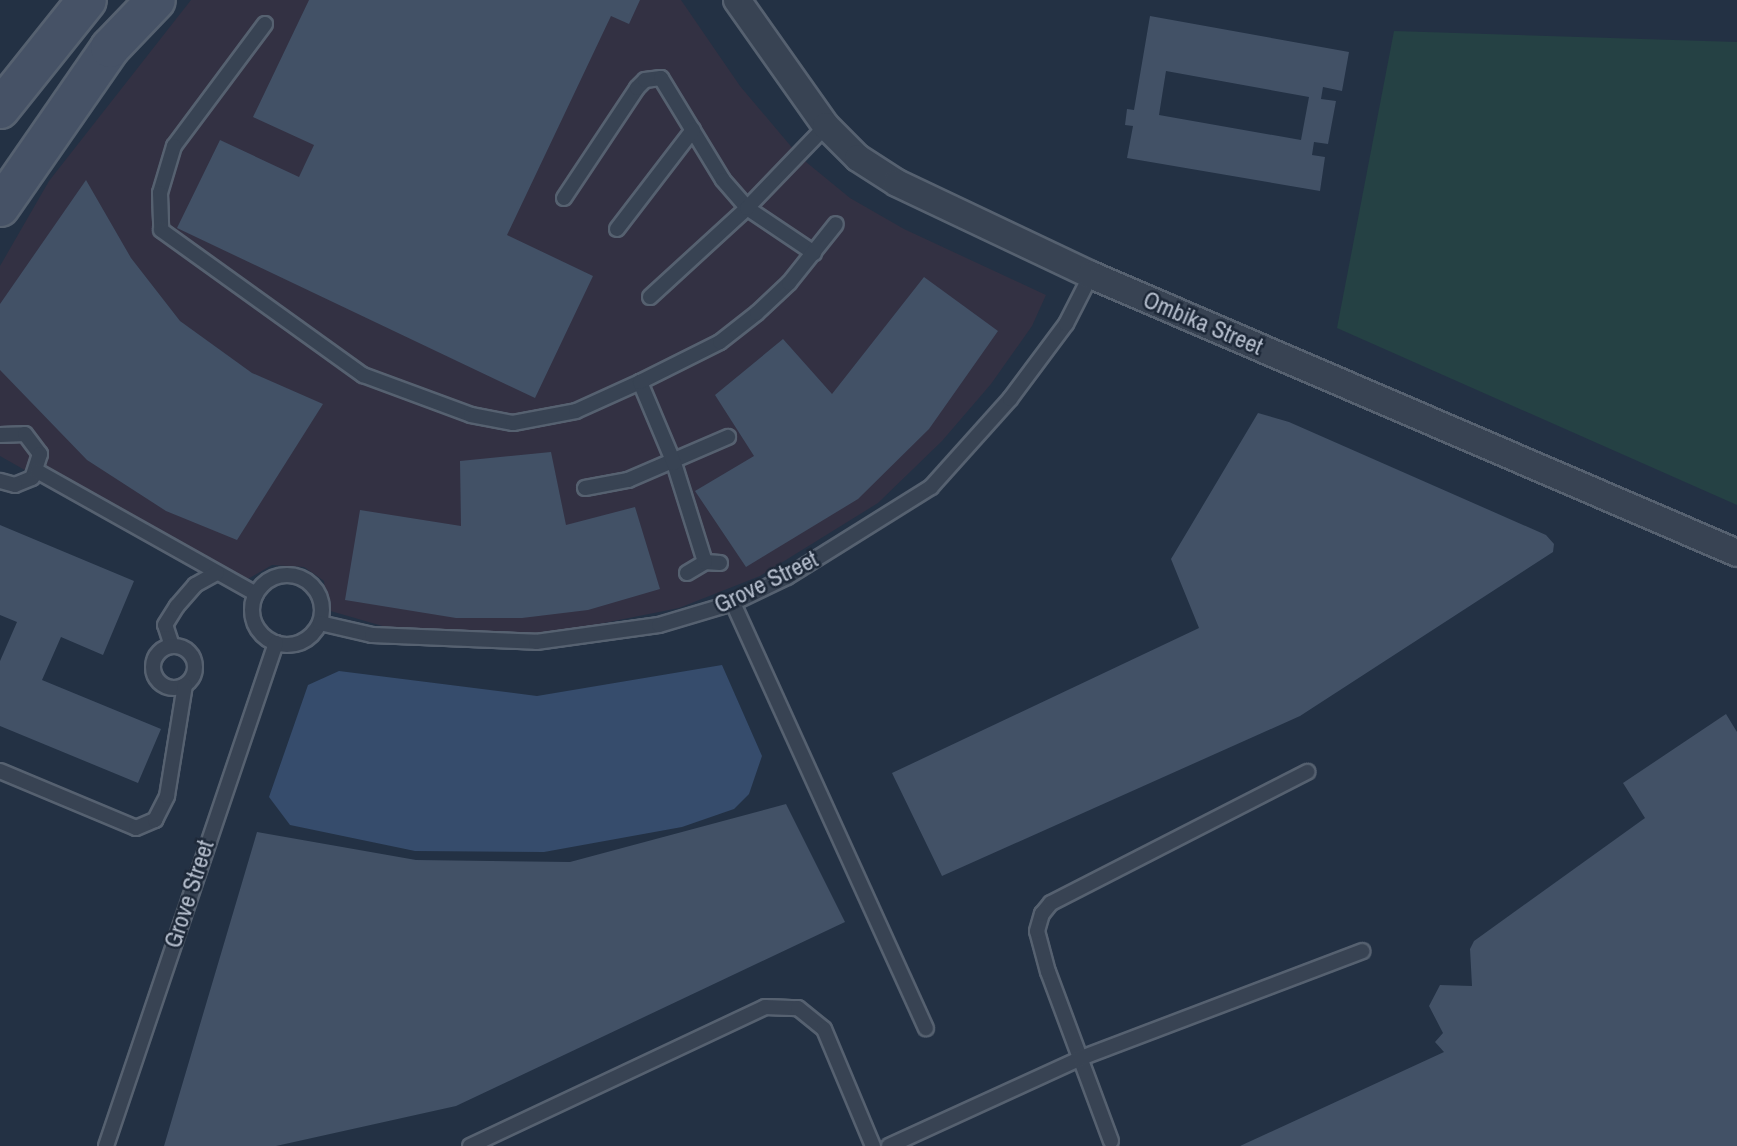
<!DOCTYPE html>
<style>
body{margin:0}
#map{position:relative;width:1737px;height:1146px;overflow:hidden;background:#233144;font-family:"Archivo Narrow",sans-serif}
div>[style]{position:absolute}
.medical>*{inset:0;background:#333143}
.green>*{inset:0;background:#254144}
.water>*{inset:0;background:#364c6c}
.building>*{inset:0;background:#425166}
.roads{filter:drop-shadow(2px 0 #566170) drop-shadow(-2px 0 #566170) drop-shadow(0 2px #566170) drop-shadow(0 -2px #566170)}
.service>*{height:14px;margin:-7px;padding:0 7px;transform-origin:7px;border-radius:7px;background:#384353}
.service>.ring{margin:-7px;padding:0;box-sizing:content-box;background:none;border:14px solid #384353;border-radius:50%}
.minor>*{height:26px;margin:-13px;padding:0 13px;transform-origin:13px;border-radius:13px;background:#384353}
.secondary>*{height:38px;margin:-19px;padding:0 19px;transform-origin:19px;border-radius:19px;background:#465266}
span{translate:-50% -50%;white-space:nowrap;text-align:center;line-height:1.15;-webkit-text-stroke:5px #1d2838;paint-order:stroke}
.street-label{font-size:24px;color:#b5becd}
</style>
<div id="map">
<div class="medical">
<div style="clip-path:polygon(191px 0,681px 0,740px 86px,800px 157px,850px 198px,904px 229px,1046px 295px,1032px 326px,991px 384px,942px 441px,878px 503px,760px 576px,679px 608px,569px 630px,462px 640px,386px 627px,327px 610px,324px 581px,304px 567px,272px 565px,241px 583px,157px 545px,0 456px,0 266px,49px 181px)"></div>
</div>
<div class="green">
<div style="clip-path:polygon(1394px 31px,1737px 42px,1737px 505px,1337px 328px)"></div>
</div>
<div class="water">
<div style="clip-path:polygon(722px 665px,762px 756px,749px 794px,734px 809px,682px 827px,544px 852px,415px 851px,290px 825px,269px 797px,308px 685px,339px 671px,537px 696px)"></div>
</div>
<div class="building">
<div style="clip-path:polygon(309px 0,640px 0,629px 24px,611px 16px,507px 235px,593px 276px,535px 398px,177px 228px,220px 140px,299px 177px,314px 145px,253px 117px)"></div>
<div style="clip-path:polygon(evenodd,1150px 16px,1349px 52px,1342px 91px,1323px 87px,1321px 99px,1336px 101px,1328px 144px,1314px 142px,1312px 155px,1325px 157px,1320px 191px,1127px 158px,1133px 126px,1125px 125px,1127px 109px,1134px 110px,1150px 16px,1166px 71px,1309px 97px,1301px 140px,1159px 115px,1166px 71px)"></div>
<div style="clip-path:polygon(86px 180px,131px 258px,180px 321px,252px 373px,323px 404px,237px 540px,166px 511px,87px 460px,0 370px,0 304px)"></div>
<div style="clip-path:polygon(924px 277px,998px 331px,929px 429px,858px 499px,746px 567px,695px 491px,754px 456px,715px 395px,783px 339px,832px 394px)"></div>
<div style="clip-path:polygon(1258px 413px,1289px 422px,1546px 535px,1554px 544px,1553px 552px,1300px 716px,942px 876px,892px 773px,1199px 628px,1171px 559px)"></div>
<div style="clip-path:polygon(551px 452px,566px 525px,635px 507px,660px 589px,588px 610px,522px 618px,456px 618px,345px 600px,360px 510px,461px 526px,460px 461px)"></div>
<div style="clip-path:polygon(0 525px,134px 581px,103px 655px,61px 637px,42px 680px,161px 729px,138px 783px,0 726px,0 661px,17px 622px,0 615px)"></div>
<div style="clip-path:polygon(1726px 714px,1737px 732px,1737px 1146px,1240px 1146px,1444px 1052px,1435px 1042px,1443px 1033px,1429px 1006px,1440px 985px,1472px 986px,1470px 949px,1474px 941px,1645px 818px,1623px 783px)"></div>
<div style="clip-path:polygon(786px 804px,845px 922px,456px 1106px,276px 1146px,164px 1146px,257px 832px,416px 860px,570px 862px)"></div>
</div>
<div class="roads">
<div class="service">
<div style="left:265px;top:24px;width:152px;rotate:126.7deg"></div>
<div style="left:174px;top:146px;width:49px;rotate:106.6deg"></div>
<div style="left:160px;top:193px;width:37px;rotate:88deg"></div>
<div style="left:161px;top:230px;width:249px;rotate:35.7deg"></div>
<div style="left:363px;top:375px;width:115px;rotate:20.3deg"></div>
<div style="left:471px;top:415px;width:43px;rotate:10.8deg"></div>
<div style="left:513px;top:423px;width:64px;rotate:-10.8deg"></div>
<div style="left:576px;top:411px;width:70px;rotate:-24.4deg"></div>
<div style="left:564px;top:198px;width:132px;rotate:-56.4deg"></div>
<div style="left:637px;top:88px;width:11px;rotate:-45deg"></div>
<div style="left:645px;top:80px;width:16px;rotate:-7deg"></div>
<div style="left:661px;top:78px;width:119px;rotate:58.7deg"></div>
<div style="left:723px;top:180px;width:37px;rotate:49deg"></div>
<div style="left:747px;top:208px;width:81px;rotate:33.9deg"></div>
<div style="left:617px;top:229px;width:125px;rotate:-52.5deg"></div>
<div style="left:650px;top:297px;width:132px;rotate:-42.5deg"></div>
<div style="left:747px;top:208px;width:114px;rotate:-46.1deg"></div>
<div style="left:0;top:435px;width:25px;rotate:-2deg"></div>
<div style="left:25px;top:434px;width:25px;rotate:53deg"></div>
<div style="left:40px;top:454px;width:25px;rotate:108deg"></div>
<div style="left:32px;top:478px;width:18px;rotate:158deg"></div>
<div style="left:15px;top:485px;width:16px;rotate:-165deg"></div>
<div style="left:37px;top:471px;width:251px;rotate:29.3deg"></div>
<div style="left:585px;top:488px;width:44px;rotate:-10.5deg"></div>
<div style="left:628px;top:480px;width:109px;rotate:-23.3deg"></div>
<div style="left:705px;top:562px;width:15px;rotate:4deg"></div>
<div style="left:687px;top:573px;width:21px;rotate:-31deg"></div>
<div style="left:705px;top:562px;width:104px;rotate:-107.4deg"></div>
<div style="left:674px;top:463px;width:88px;rotate:-112.8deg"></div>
<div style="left:640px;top:382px;width:89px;rotate:-26.6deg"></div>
<div style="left:720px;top:342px;width:47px;rotate:-38.1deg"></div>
<div style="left:757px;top:313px;width:44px;rotate:-43.2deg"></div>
<div style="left:789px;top:283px;width:75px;rotate:-51.5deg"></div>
<div class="ring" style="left:252px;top:575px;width:56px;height:56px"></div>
<div style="left:733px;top:603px;width:467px;rotate:65.6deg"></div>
<div style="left:320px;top:623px;width:53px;rotate:13deg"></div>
<div style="left:372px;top:635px;width:164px;rotate:2.4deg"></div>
<div style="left:536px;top:642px;width:124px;rotate:-7.9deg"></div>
<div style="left:659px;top:625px;width:77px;rotate:-16.6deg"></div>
<div style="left:733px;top:603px;width:60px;rotate:-25.7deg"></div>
<div style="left:787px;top:577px;width:170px;rotate:-32deg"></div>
<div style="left:931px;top:487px;width:118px;rotate:-48.1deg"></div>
<div style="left:1010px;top:399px;width:94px;rotate:-53.3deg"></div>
<div style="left:1066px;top:324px;width:55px;rotate:-63deg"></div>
<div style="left:172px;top:646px;width:22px;rotate:-108deg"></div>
<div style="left:165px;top:625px;width:22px;rotate:-58deg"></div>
<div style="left:177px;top:606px;width:28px;rotate:-49deg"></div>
<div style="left:195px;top:585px;width:25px;rotate:-29deg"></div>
<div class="ring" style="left:153px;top:646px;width:28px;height:28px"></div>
<div style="left:0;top:771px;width:147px;rotate:22.7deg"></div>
<div style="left:136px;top:828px;width:21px;rotate:-23deg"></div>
<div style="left:155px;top:820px;width:27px;rotate:-63deg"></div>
<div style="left:167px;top:796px;width:112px;rotate:-80.8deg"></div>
<div style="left:1111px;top:1141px;width:180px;rotate:-110.4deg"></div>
<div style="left:1048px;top:972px;width:42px;rotate:-105deg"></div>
<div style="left:1037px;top:931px;width:18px;rotate:-74deg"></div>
<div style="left:1042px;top:914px;width:14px;rotate:-51deg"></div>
<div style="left:1051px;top:903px;width:288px;rotate:-27.1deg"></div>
<div style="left:106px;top:1146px;width:531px;rotate:-71.33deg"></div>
<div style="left:470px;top:1146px;width:326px;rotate:-25.2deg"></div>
<div style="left:765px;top:1007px;width:33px;rotate:2deg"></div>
<div style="left:798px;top:1008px;width:33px;rotate:39deg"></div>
<div style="left:824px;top:1029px;width:127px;rotate:67.3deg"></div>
<div style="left:889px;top:1146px;width:211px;rotate:-24.6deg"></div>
<div style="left:1081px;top:1058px;width:301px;rotate:-20.8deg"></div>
</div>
<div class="minor">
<div style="left:737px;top:0;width:154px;rotate:54.8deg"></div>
<div style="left:826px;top:126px;width:45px;rotate:45deg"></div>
<div style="left:858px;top:158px;width:46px;rotate:32.7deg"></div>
<div style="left:897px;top:183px;width:215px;rotate:25.4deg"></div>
<div style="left:1091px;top:275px;width:703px;rotate:23.28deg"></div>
</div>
<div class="secondary">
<div style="left:0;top:109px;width:139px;rotate:-51.4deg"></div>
<div style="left:0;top:207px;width:193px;rotate:-55.3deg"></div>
<div style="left:110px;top:48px;width:66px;rotate:-46.2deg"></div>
</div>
</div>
<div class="street-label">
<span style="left:1203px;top:323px;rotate:23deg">Ombika Street</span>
<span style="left:766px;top:582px;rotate:-26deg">Grove Street</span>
<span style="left:189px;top:894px;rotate:-72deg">Grove Street</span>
</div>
</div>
